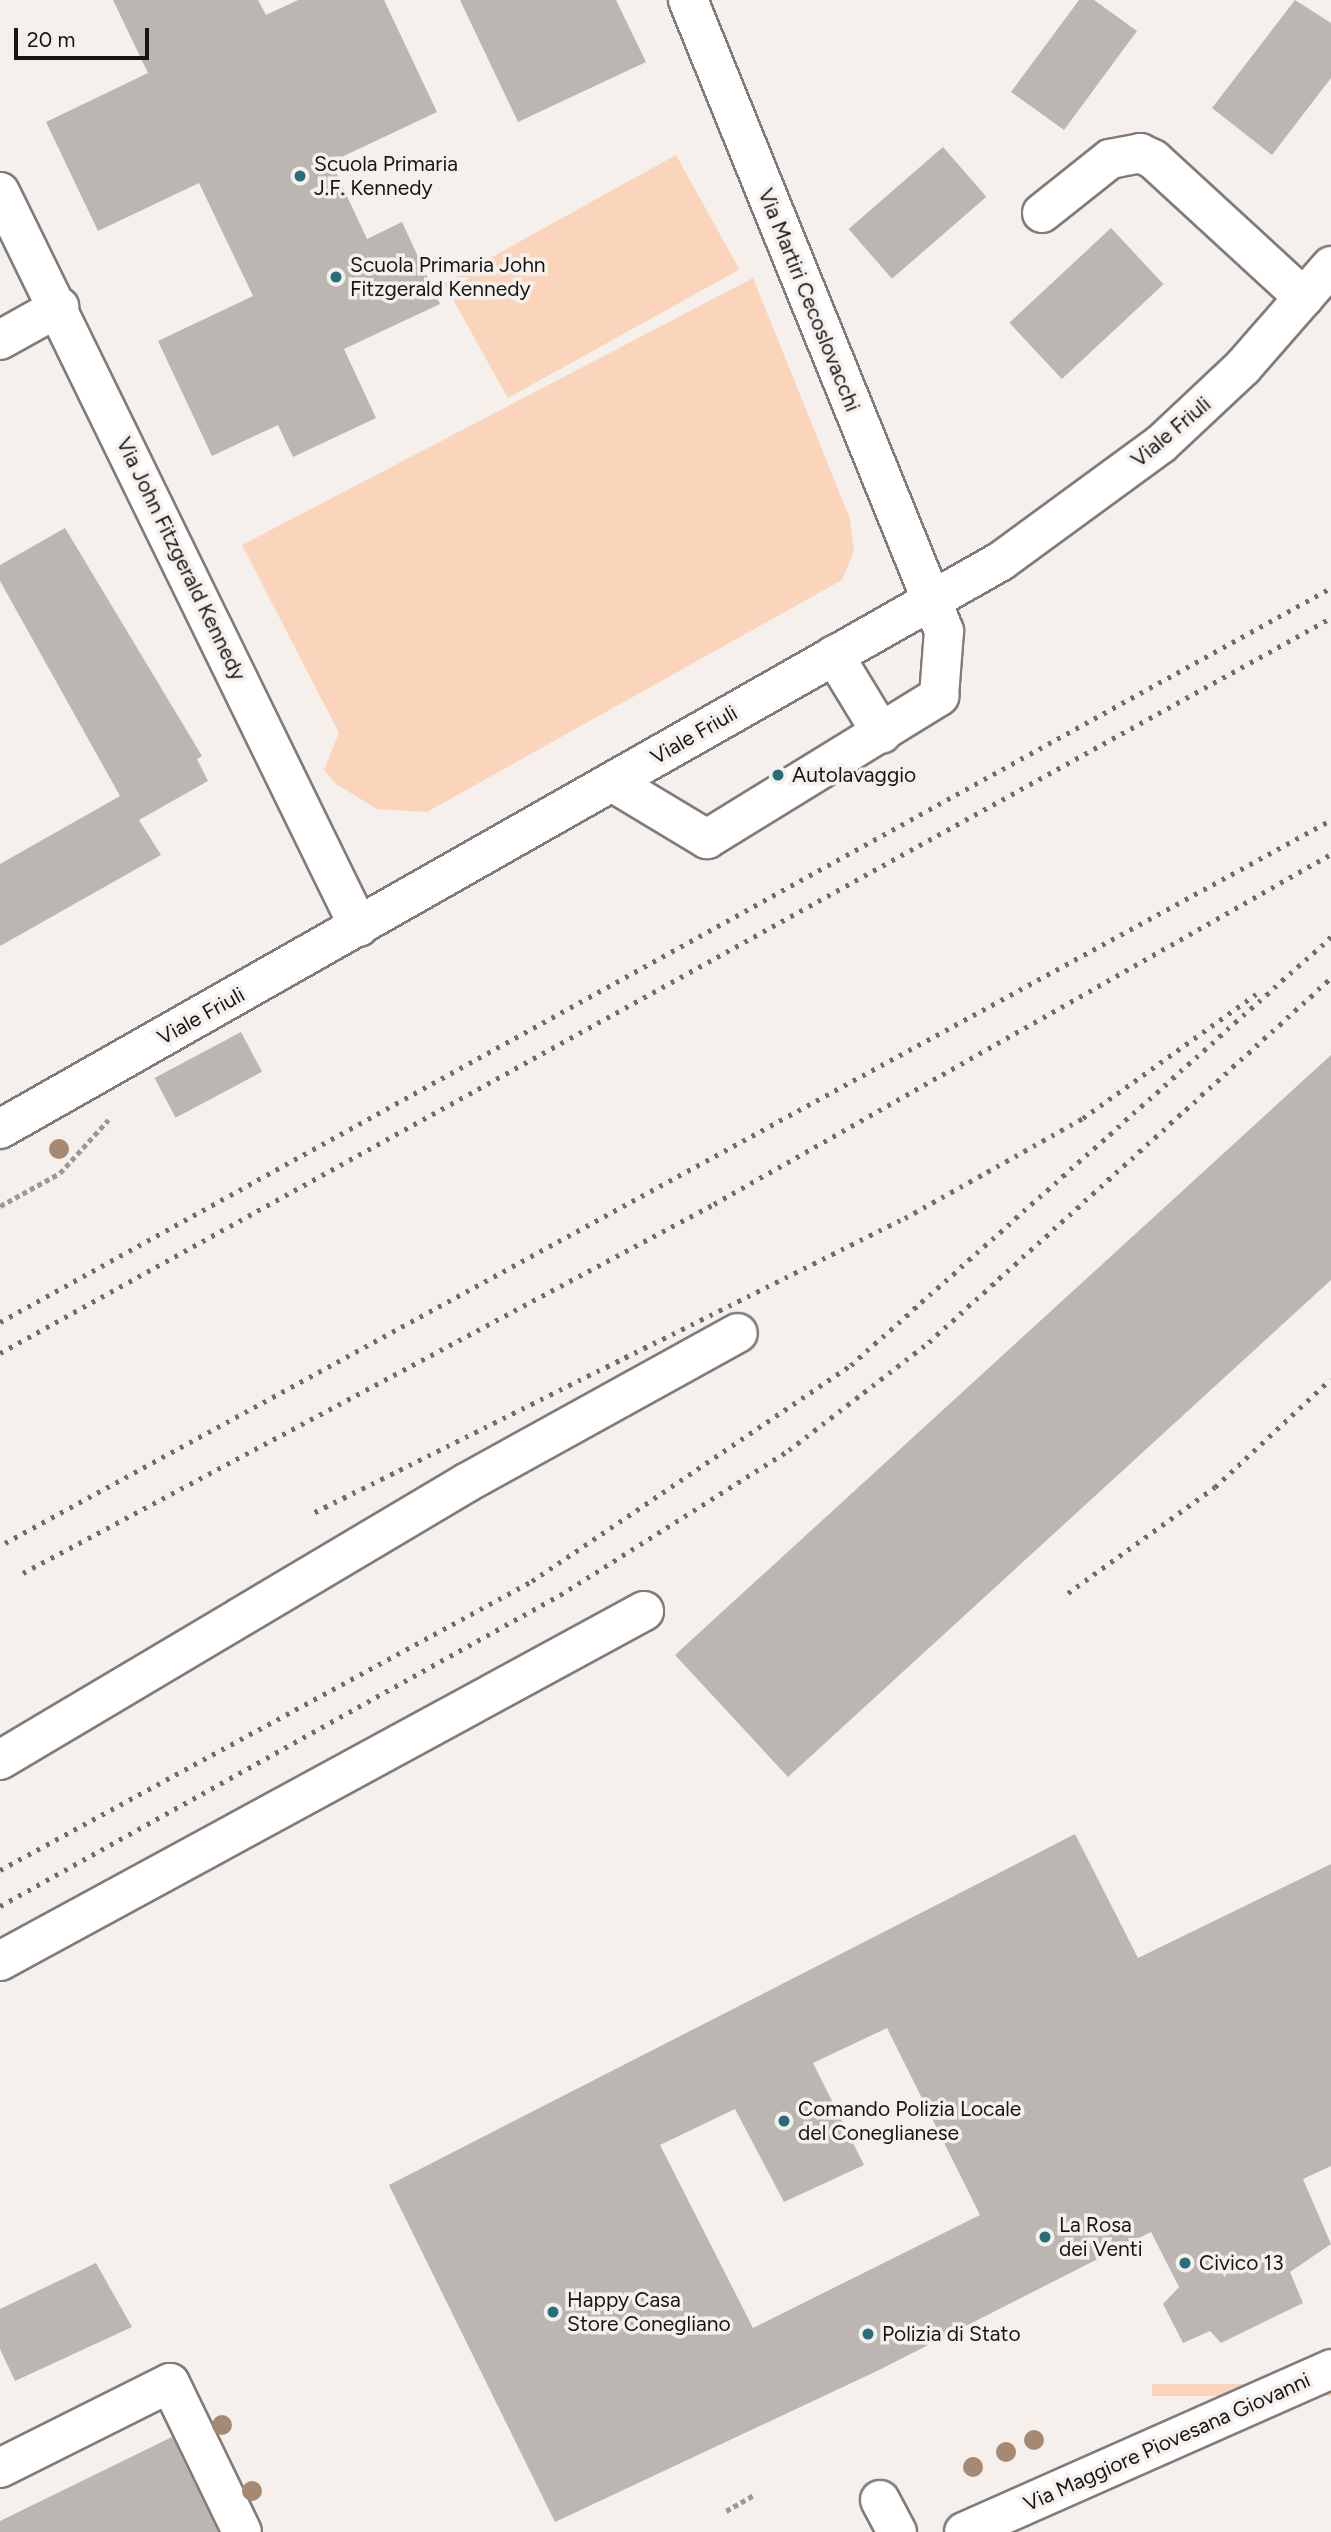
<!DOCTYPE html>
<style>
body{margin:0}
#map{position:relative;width:1331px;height:2532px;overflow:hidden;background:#f6f0ec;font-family:Figtree,sans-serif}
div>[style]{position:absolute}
.green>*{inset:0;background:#fad5bb;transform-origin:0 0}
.building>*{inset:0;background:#bbb6b2;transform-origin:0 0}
.path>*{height:4.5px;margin-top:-2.25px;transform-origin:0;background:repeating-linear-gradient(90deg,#9c9895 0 5px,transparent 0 8.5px)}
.roads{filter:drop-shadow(2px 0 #817c79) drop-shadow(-2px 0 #817c79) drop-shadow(0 2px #817c79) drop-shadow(0 -2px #817c79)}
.minor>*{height:38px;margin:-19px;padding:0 19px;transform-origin:19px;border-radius:19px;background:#fff}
.rail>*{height:5px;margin-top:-2.5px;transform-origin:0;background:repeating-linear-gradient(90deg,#706c6a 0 3.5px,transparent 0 10.5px)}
.trees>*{width:20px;height:20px;margin:-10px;border-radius:50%;background:#a58972}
.dots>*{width:19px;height:19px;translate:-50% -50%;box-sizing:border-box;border:4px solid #f6f0ec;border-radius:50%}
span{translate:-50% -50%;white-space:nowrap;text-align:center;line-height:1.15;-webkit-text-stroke:7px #f6f0ec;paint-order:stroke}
.poi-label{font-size:21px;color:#171514}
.left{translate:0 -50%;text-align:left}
.street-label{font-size:21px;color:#171514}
.scale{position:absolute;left:14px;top:28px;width:135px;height:32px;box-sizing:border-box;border:4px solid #171514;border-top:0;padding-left:9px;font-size:21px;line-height:24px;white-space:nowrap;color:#171514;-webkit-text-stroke:5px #f6f0ec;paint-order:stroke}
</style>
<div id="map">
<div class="green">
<div style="left:676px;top:155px;width:131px;height:265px;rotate:61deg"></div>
<div style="clip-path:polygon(753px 278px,850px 519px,854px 551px,842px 580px,427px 812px,377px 809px,336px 784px,324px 770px,339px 733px,242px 545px)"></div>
<div style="left:1331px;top:2384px;width:12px;height:179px;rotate:90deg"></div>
</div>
<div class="building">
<div style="clip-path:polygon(113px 0,258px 0,266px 15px,298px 0,384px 0,437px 112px,331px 162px,367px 239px,402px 222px,440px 304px,344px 349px,376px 418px,293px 457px,278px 425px,212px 456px,158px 341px,253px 296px,199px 183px,98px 231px,46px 122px,148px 73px)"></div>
<div style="clip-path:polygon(460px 0,616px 0,646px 62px,518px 122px)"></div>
<div style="clip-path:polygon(1079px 0,1094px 0,1137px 31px,1064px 130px,1011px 92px)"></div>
<div style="clip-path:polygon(1295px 0,1331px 23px,1331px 78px,1272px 155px,1212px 108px)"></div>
<div style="left:943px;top:147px;width:66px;height:125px;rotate:49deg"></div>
<div style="left:1111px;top:228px;width:77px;height:139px;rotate:47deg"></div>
<div style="clip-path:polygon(65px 528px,202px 756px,197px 759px,208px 781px,139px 820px,161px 855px,0 946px,0 864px,120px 796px,0 581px,0 565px)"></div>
<div style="left:241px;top:1032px;width:45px;height:98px;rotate:62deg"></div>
<div style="clip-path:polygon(1331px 1055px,1331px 1280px,788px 1777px,675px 1655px)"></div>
<div style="clip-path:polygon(evenodd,1075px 1834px,1138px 1958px,1331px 1864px,1331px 2166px,1303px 2179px,1331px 2244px,1290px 2272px,1303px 2303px,1221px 2343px,1210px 2331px,1183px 2343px,1163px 2304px,1179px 2287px,1151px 2232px,877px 2371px,555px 2522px,389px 2185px,1075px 1834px,887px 2028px,980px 2215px,753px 2328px,660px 2145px,735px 2109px,784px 2202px,864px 2165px,813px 2063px,887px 2028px)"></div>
<div style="clip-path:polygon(96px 2263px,132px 2327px,15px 2381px,0 2349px,0 2309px)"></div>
<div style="clip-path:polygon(172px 2437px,218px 2532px,0 2532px,0 2521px)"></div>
</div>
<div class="path">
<div style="left:0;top:1206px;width:68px;rotate:-28.8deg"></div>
<div style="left:60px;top:1173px;width:72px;rotate:-47.8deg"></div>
<div style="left:726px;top:2511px;width:34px;rotate:-30deg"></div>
</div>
<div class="roads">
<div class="minor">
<div style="left:0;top:192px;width:818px;rotate:63.97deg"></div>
<div style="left:1042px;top:213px;width:87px;rotate:-38.5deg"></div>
<div style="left:1110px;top:159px;width:31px;rotate:-11deg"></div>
<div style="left:1140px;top:153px;width:14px;rotate:25deg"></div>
<div style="left:1153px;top:159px;width:205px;rotate:42.6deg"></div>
<div style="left:0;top:340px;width:68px;rotate:-29.2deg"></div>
<div style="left:834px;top:655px;width:92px;rotate:58.7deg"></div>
<div style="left:612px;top:782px;width:111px;rotate:31deg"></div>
<div style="left:707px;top:839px;width:273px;rotate:-31.6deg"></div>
<div style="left:939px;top:696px;width:65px;rotate:-85.6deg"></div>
<div style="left:944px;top:631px;width:681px;rotate:-112.08deg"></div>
<div style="left:0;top:1129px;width:1151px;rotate:-29.57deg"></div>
<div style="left:1001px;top:561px;width:198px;rotate:-36.2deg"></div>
<div style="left:1161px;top:444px;width:112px;rotate:-43.2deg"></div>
<div style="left:1243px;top:367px;width:134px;rotate:-48.9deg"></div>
<div style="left:0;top:1760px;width:544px;rotate:-30.71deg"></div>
<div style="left:468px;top:1482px;width:308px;rotate:-28.9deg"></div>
<div style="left:0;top:1961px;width:733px;rotate:-28.52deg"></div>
<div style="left:0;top:2468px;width:190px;rotate:-26.6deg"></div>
<div style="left:170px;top:2383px;width:165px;rotate:64.2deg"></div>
<div style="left:880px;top:2500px;width:36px;rotate:62deg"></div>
<div style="left:964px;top:2532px;width:402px;rotate:-23.9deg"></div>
</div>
</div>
<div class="rail">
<div style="left:0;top:1322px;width:1520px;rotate:-28.88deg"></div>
<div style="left:0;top:1353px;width:1520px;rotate:-28.91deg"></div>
<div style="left:315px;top:1512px;width:659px;rotate:-26.49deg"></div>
<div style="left:905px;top:1218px;width:204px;rotate:-29.3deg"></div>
<div style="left:1083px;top:1118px;width:213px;rotate:-35.6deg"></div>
<div style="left:5px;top:1543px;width:1510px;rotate:-28.6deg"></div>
<div style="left:23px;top:1573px;width:783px;rotate:-28.1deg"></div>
<div style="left:714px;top:1204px;width:709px;rotate:-29.56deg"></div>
<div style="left:1068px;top:1593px;width:181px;rotate:-35.8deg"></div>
<div style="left:1215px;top:1487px;width:158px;rotate:-43deg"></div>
<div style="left:0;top:1870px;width:605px;rotate:-28.51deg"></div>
<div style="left:532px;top:1581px;width:385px;rotate:-34.1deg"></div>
<div style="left:851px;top:1365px;width:643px;rotate:-41.72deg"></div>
<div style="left:0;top:1906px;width:641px;rotate:-29.05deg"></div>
<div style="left:560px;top:1595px;width:271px;rotate:-32.3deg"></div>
<div style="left:789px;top:1450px;width:177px;rotate:-37.6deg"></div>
<div style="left:929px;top:1342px;width:542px;rotate:-42.16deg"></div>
</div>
<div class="trees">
<div style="left:59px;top:1149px"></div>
<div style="left:222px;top:2425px"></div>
<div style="left:1034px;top:2440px"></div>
<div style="left:1006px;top:2452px"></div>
<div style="left:973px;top:2467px"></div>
<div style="left:252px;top:2491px"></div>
</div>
<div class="dots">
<div style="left:300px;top:176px;background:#276e7b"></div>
<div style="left:336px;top:277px;background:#276e7b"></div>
<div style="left:778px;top:775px;background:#276e7b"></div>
<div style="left:784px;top:2121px;background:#276e7b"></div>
<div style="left:1045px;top:2237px;background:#276e7b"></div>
<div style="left:1185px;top:2263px;background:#276e7b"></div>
<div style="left:553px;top:2312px;background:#276e7b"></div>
<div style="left:868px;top:2334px;background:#276e7b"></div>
</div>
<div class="poi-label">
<span class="left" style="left:314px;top:176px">Scuola Primaria<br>J.F. Kennedy</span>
<span class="left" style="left:350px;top:277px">Scuola Primaria John<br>Fitzgerald Kennedy</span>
<span class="left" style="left:792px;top:775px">Autolavaggio</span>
<span class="left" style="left:798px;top:2121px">Comando Polizia Locale<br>del Coneglianese</span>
<span class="left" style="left:1059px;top:2237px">La Rosa<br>dei Venti</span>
<span class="left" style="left:1199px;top:2263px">Civico 13</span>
<span class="left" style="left:567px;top:2312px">Happy Casa<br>Store Conegliano</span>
<span class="left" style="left:882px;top:2334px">Polizia di Stato</span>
</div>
<div class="street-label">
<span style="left:809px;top:300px;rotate:68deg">Via Martiri Cecoslovacchi</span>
<span style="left:1171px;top:432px;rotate:-40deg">Viale Friuli</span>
<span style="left:181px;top:559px;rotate:64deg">Via John Fitzgerald Kennedy</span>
<span style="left:694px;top:735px;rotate:-30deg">Viale Friuli</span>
<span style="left:201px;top:1016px;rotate:-29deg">Viale Friuli</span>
<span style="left:1167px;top:2442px;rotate:-24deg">Via Maggiore Piovesana Giovanni</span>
</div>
<div class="scale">20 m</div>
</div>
